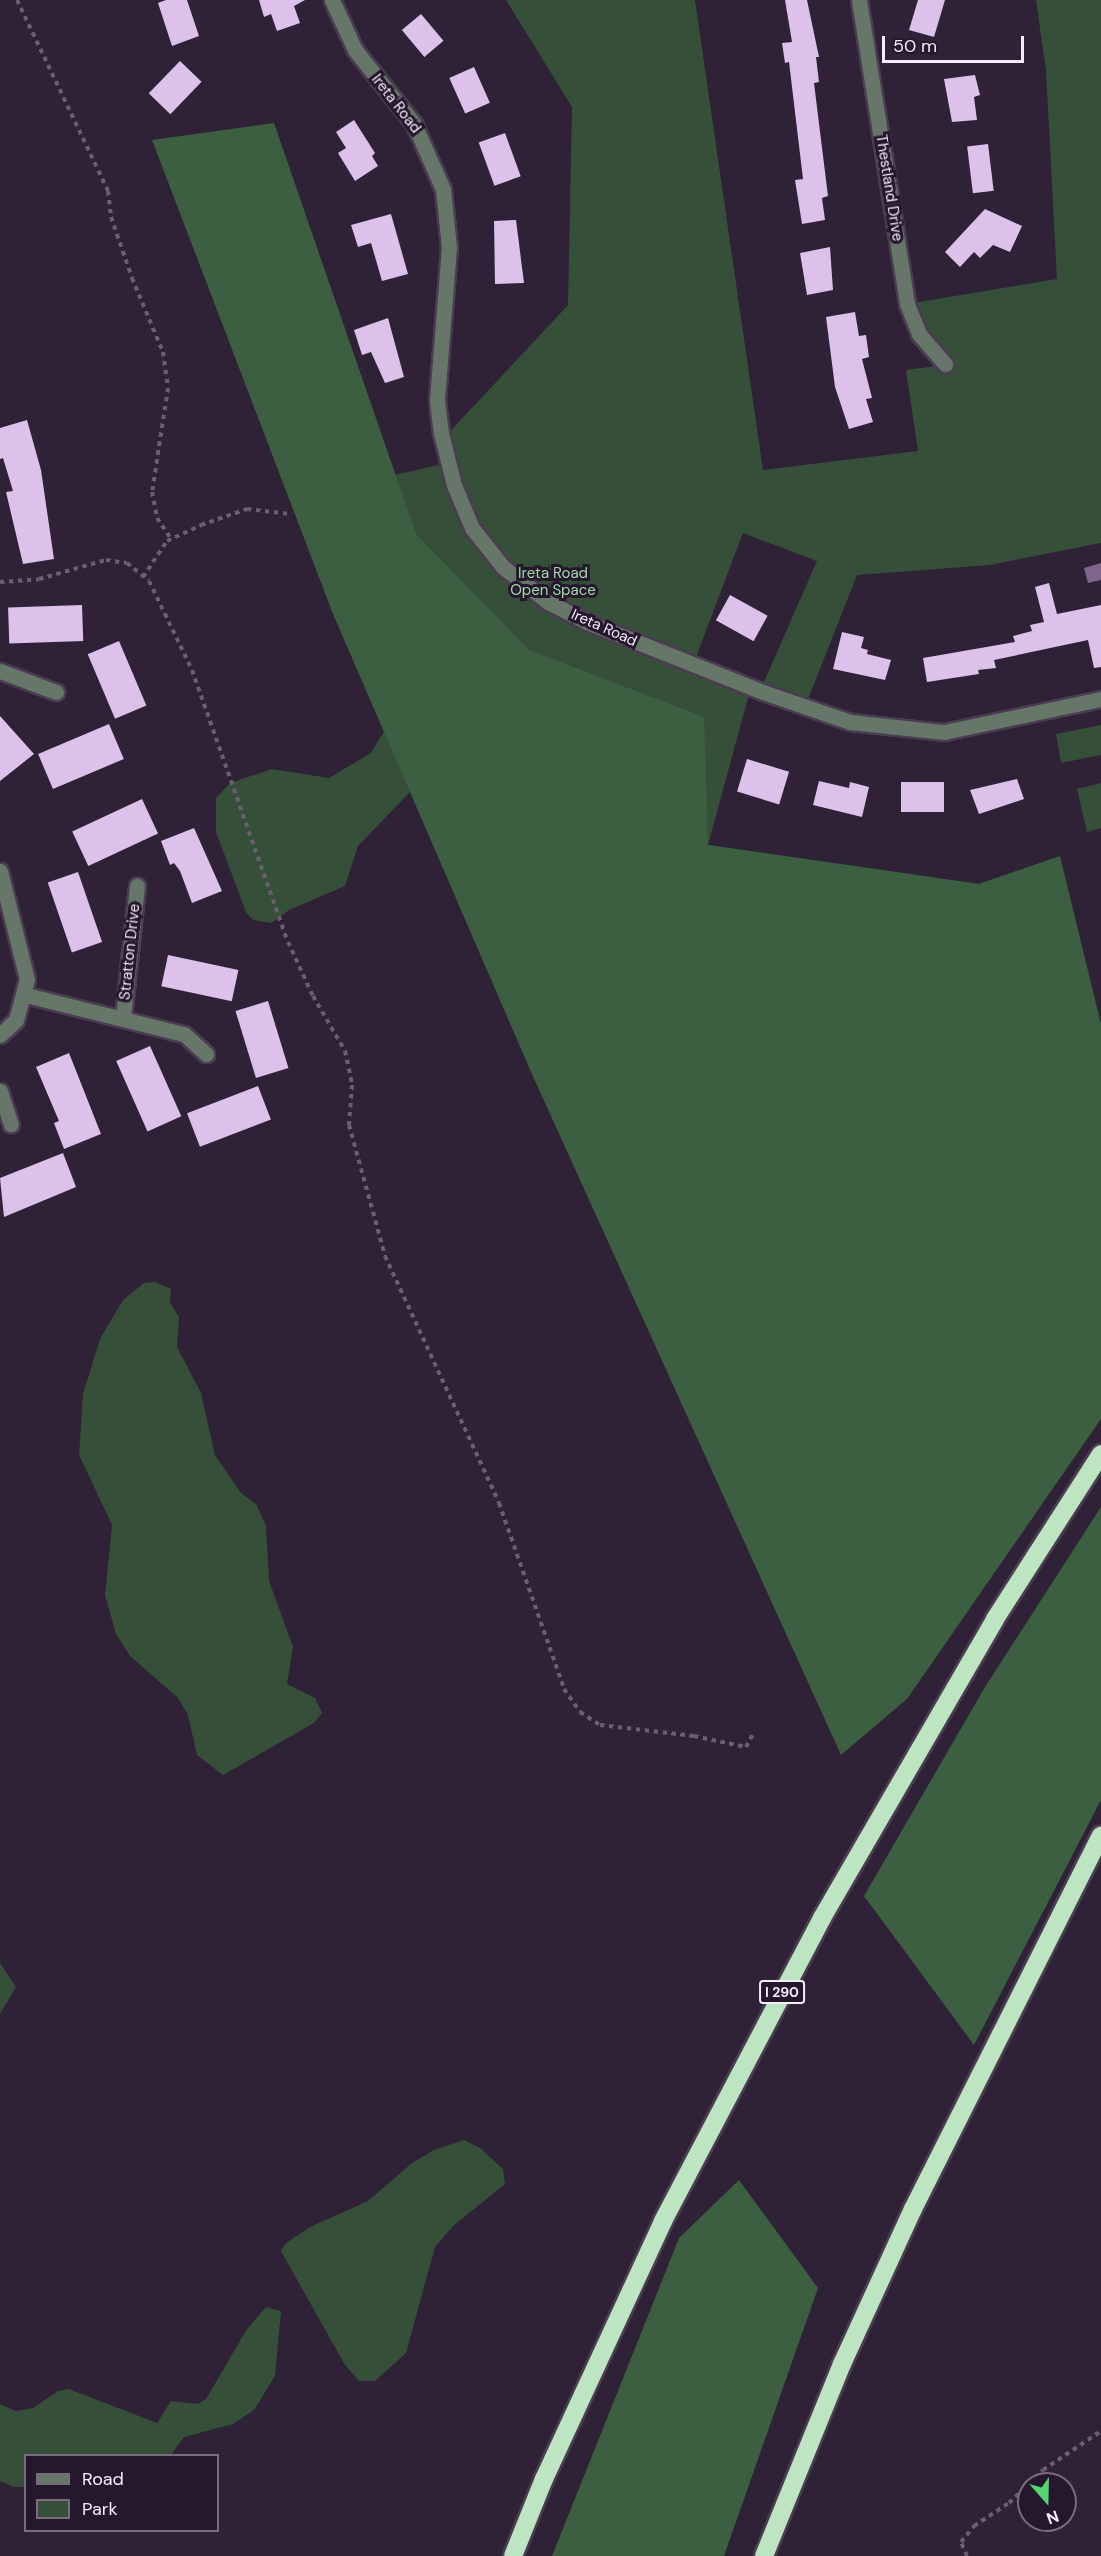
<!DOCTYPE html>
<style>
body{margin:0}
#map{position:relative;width:1101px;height:2556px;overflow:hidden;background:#2f2136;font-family:"DM Sans",sans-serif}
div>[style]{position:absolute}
.green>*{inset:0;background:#364f39}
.forest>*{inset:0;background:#3c5e41}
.water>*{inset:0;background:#7e668b}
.building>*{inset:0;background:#dcc1eb;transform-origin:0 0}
.path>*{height:4px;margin-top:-2px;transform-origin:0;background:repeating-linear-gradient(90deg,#6b5e71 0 4.5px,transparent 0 9px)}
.roads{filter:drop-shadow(2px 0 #4b3d51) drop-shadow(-2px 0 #4b3d51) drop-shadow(0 2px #4b3d51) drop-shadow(0 -2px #4b3d51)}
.minor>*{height:15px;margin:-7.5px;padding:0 7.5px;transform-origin:7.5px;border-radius:7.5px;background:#667668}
.highway>*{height:18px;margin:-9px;padding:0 9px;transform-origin:9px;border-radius:9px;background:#bee5c2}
span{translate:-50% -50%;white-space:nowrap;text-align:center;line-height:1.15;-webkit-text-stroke:6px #25172c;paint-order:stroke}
.shield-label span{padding:2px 4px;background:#25172c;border:2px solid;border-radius:4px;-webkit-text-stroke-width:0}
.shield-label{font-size:14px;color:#f5ecfa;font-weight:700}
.street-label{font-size:15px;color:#f5ecfa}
.park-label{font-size:15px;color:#a0dba8}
.legend{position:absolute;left:24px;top:2454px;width:195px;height:78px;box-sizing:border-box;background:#25172c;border:2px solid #786c7e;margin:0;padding:8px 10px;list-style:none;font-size:18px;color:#f5ecfa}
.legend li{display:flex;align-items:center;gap:12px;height:30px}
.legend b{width:30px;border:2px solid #786c7e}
.north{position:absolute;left:1017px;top:2472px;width:60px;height:60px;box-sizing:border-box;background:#25172c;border:2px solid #786c7e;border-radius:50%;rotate:160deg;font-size:16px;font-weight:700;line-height:24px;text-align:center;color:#f5ecfa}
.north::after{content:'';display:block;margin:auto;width:21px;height:27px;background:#55d671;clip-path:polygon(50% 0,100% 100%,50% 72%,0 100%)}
.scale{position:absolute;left:882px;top:36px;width:142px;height:27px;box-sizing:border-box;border:3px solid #f5ecfa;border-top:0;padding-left:8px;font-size:18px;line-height:21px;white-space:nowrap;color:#f5ecfa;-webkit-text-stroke:4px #25172c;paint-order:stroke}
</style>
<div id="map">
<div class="green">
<div style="clip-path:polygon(506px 0,695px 0,763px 470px,918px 451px,906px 370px,944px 365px,907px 304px,1057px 279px,1046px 71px,1036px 0,1101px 0,1101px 543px,990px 565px,857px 575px,805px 707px,760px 691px,817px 561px,743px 533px,693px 665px,751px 687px,708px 845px,979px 884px,1060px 856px,1042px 897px,531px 1072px,429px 782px,410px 792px,358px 846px,345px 886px,289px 910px,271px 923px,253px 920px,246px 912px,216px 832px,216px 798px,230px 783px,272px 769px,329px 778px,371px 753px,389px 723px,360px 483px,447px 463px,442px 440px,568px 305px,572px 107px)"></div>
<div style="clip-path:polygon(1101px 725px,1101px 755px,1061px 763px,1056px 734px)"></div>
<div style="clip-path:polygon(1101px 783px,1101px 828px,1087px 832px,1077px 789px)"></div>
<div style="clip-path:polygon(155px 1282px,171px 1289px,170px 1303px,179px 1317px,177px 1347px,201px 1393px,215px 1455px,241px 1493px,256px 1504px,266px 1526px,269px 1581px,293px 1647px,287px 1684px,315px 1698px,322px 1713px,314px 1723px,223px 1775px,197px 1755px,188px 1715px,178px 1698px,130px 1656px,116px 1634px,105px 1595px,112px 1525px,79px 1455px,83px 1394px,100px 1339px,123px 1300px,144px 1283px)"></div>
<div style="clip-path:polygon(0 1963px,16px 1987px,0 2014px)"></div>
<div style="clip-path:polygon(464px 2140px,480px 2148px,503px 2169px,505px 2184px,453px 2226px,435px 2247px,406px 2353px,375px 2381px,359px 2381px,345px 2365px,281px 2251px,286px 2243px,310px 2227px,368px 2201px,412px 2163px,434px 2150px)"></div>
<div style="clip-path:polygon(266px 2307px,281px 2311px,275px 2376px,254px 2410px,233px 2424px,184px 2437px,171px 2455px,26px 2456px,25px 2487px,13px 2487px,0 2481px,0 2404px,16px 2411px,33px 2408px,58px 2391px,69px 2389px,157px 2423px,171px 2401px,198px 2404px,206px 2399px,247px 2329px)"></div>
</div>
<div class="forest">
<div style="clip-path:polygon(274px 123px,416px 534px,529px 650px,704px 717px,708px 845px,979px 884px,1060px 856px,1101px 1024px,1101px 1419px,907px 1699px,841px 1755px,531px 1072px,333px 614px,152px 140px)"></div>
<div style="clip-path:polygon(1101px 1507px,1101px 1800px,974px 2045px,864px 1896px,985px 1687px)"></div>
<div style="clip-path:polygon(739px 2180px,818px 2288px,724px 2556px,552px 2556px,679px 2238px)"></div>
</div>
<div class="water">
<div style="clip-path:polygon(1101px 563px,1101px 580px,1088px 583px,1084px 568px)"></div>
</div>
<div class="building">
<div style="clip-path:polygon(166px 0,187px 0,199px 36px,172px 46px,158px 3px)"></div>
<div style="clip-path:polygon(259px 0,305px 0,294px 6px,300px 23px,277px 31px,271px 14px,264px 17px)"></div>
<div style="clip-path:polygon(785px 0,807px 0,819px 57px,816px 57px,819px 82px,814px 83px,828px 196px,822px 198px,825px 220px,802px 224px,795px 180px,803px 179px,789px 62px,785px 63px,782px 43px,792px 42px)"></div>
<div style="clip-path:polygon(918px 0,945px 0,934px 37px,909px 30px)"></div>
<div style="left:421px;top:14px;width:35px;height:25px;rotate:50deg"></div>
<div style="left:180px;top:61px;width:30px;height:45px;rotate:44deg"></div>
<div style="left:474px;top:67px;width:39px;height:27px;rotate:66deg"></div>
<div style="clip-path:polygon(975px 75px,980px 95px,974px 97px,977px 120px,952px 122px,944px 79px)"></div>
<div style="clip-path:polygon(354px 120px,375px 153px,372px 156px,378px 166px,355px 181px,338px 153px,346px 148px,336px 132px)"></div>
<div style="left:505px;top:133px;width:46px;height:28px;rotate:70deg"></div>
<div style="left:988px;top:144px;width:47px;height:21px;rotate:83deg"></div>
<div style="clip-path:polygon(985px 209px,1022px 226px,1010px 252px,993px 245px,980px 258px,974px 252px,960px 267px,945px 252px)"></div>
<div style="clip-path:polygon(391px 214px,408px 274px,382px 281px,371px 243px,358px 247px,351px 225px)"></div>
<div style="clip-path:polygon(516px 220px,524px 283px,495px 284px,494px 221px)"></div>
<div style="clip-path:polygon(830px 247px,833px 290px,807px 295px,800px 253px)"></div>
<div style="clip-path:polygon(855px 312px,859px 336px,866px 335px,869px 357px,862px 359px,872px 398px,866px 399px,873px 422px,849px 429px,835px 387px,826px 317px)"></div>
<div style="clip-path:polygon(388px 318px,404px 377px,385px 383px,371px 352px,362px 355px,354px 330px)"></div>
<div style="clip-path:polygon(27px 420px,41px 470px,54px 559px,23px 564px,6px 492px,13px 491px,3px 458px,0 459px,0 428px)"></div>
<div style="clip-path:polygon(1049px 583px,1057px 614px,1101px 605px,1101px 667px,1094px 668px,1088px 640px,994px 660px,996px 668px,978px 670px,979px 674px,927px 682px,923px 658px,1015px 642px,1013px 636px,1032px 631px,1030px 625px,1044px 622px,1035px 587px)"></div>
<div style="left:730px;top:595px;width:43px;height:29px;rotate:29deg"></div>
<div style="left:82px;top:605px;width:36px;height:74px;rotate:88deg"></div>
<div style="clip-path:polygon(842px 632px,864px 637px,861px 648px,868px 650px,867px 654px,891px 660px,885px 680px,833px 669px)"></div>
<div style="left:119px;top:641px;width:70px;height:34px;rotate:67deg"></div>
<div style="clip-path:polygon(0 716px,34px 754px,0 781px)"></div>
<div style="left:109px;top:724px;width:38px;height:77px;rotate:67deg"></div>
<div style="left:747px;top:759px;width:44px;height:34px;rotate:17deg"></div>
<div style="clip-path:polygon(1017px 779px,1024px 799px,979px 814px,970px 790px)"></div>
<div style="clip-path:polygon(819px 781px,849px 788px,850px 782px,869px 787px,862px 817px,813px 805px)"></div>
<div style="left:901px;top:782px;width:43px;height:30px"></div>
<div style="left:142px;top:799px;width:38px;height:77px;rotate:65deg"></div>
<div style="clip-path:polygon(194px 828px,222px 891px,192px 903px,180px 871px,174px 863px,170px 865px,161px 841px)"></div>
<div style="left:78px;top:872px;width:74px;height:32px;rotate:71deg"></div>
<div style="left:168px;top:955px;width:72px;height:32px;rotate:12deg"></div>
<div style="left:268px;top:1001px;width:70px;height:34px;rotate:73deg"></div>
<div style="left:150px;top:1046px;width:77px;height:37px;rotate:66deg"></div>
<div style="clip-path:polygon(69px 1053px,101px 1134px,64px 1149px,54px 1123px,59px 1121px,36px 1067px)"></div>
<div style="left:258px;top:1086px;width:36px;height:76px;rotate:69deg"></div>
<div style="clip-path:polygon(63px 1153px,76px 1187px,4px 1217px,0 1178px)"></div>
</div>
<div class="path">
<div style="left:17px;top:0;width:212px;rotate:64.5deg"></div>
<div style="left:108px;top:191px;width:26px;rotate:83deg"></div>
<div style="left:111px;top:217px;width:65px;rotate:71deg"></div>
<div style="left:132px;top:278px;width:80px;rotate:67.3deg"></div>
<div style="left:163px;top:352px;width:36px;rotate:82deg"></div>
<div style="left:168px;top:388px;width:105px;rotate:98.7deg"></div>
<div style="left:152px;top:492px;width:26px;rotate:79deg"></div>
<div style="left:157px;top:518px;width:25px;rotate:56deg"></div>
<div style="left:143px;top:577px;width:43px;rotate:-56.3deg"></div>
<div style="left:167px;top:541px;width:38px;rotate:-25deg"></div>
<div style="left:201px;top:525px;width:49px;rotate:-19.2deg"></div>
<div style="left:247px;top:509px;width:43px;rotate:6.6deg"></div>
<div style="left:0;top:582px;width:39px;rotate:-4deg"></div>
<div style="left:39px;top:579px;width:70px;rotate:-15.8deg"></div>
<div style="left:106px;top:560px;width:21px;rotate:8deg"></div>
<div style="left:127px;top:563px;width:28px;rotate:39deg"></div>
<div style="left:149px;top:581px;width:99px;rotate:64.2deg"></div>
<div style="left:192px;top:670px;width:288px;rotate:70.6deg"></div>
<div style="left:288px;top:942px;width:60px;rotate:65.2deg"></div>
<div style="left:313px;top:996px;width:64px;rotate:59.8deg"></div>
<div style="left:345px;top:1051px;width:35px;rotate:78deg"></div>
<div style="left:352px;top:1085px;width:40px;rotate:94.3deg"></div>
<div style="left:349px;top:1125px;width:136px;rotate:74.6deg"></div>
<div style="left:385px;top:1256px;width:272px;rotate:65.2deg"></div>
<div style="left:499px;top:1503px;width:197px;rotate:70.7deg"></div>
<div style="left:564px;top:1689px;width:28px;rotate:55deg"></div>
<div style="left:580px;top:1712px;width:24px;rotate:33deg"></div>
<div style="left:600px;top:1725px;width:95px;rotate:6.7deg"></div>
<div style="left:694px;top:1736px;width:53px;rotate:11.9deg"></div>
<div style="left:746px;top:1747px;width:15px;rotate:-62deg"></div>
<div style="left:967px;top:2556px;width:15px;rotate:-113deg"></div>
<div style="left:961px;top:2542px;width:21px;rotate:-51deg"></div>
<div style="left:974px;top:2526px;width:42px;rotate:-33.3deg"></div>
<div style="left:1009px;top:2503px;width:47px;rotate:-44.1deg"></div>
<div style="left:1043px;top:2470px;width:70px;rotate:-33.9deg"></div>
</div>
<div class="roads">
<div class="minor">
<div style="left:332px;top:0;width:55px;rotate:65.3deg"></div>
<div style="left:355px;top:50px;width:95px;rotate:51.4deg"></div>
<div style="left:414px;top:124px;width:71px;rotate:66deg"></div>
<div style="left:443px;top:189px;width:58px;rotate:84.1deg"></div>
<div style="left:449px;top:247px;width:154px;rotate:94.5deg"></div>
<div style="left:437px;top:401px;width:32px;rotate:83deg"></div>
<div style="left:441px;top:433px;width:54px;rotate:76deg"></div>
<div style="left:454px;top:485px;width:47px;rotate:67.3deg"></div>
<div style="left:472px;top:528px;width:50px;rotate:51.5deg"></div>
<div style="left:503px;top:567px;width:57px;rotate:37.9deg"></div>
<div style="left:548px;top:602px;width:44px;rotate:27.1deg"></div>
<div style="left:587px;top:622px;width:186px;rotate:21.7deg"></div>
<div style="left:760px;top:691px;width:95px;rotate:19deg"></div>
<div style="left:850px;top:722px;width:95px;rotate:6.1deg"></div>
<div style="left:944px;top:732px;width:160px;rotate:-11.9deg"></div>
<div style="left:859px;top:0;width:308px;rotate:81deg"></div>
<div style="left:907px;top:304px;width:32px;rotate:68deg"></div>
<div style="left:919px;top:334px;width:40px;rotate:49deg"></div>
<div style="left:0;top:671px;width:60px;rotate:20.6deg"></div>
<div style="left:0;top:871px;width:111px;rotate:76deg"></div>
<div style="left:27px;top:979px;width:42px;rotate:105deg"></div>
<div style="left:16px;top:1020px;width:22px;rotate:137deg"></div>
<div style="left:26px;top:995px;width:163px;rotate:13.9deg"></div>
<div style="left:184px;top:1034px;width:30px;rotate:42deg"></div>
<div style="left:123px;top:1017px;width:132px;rotate:-83.9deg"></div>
<div style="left:0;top:1091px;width:35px;rotate:72deg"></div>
</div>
<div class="highway">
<div style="left:513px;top:2556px;width:83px;rotate:-68.1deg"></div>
<div style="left:544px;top:2479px;width:284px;rotate:-65.2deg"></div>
<div style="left:663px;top:2221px;width:342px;rotate:-62.3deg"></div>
<div style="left:822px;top:1918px;width:345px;rotate:-59.9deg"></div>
<div style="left:995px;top:1619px;width:196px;rotate:-57.3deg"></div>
<div style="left:764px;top:2556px;width:207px;rotate:-67.9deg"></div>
<div style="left:842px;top:2364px;width:170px;rotate:-65.4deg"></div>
<div style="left:913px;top:2209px;width:418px;rotate:-63.3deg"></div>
</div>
</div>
<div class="shield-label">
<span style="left:782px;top:1992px">I 290</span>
</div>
<div class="street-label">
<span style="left:396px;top:104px;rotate:52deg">Ireta Road</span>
<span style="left:889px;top:188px;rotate:81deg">Thestland Drive</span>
<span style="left:604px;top:628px;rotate:24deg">Ireta Road</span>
<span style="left:130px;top:952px;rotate:-84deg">Stratton Drive</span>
</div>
<div class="park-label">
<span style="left:553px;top:582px">Ireta Road<br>Open Space</span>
</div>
<ul class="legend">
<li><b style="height:8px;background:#667668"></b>Road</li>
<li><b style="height:16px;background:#364f39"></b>Park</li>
</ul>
<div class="north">N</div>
<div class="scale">50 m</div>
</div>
